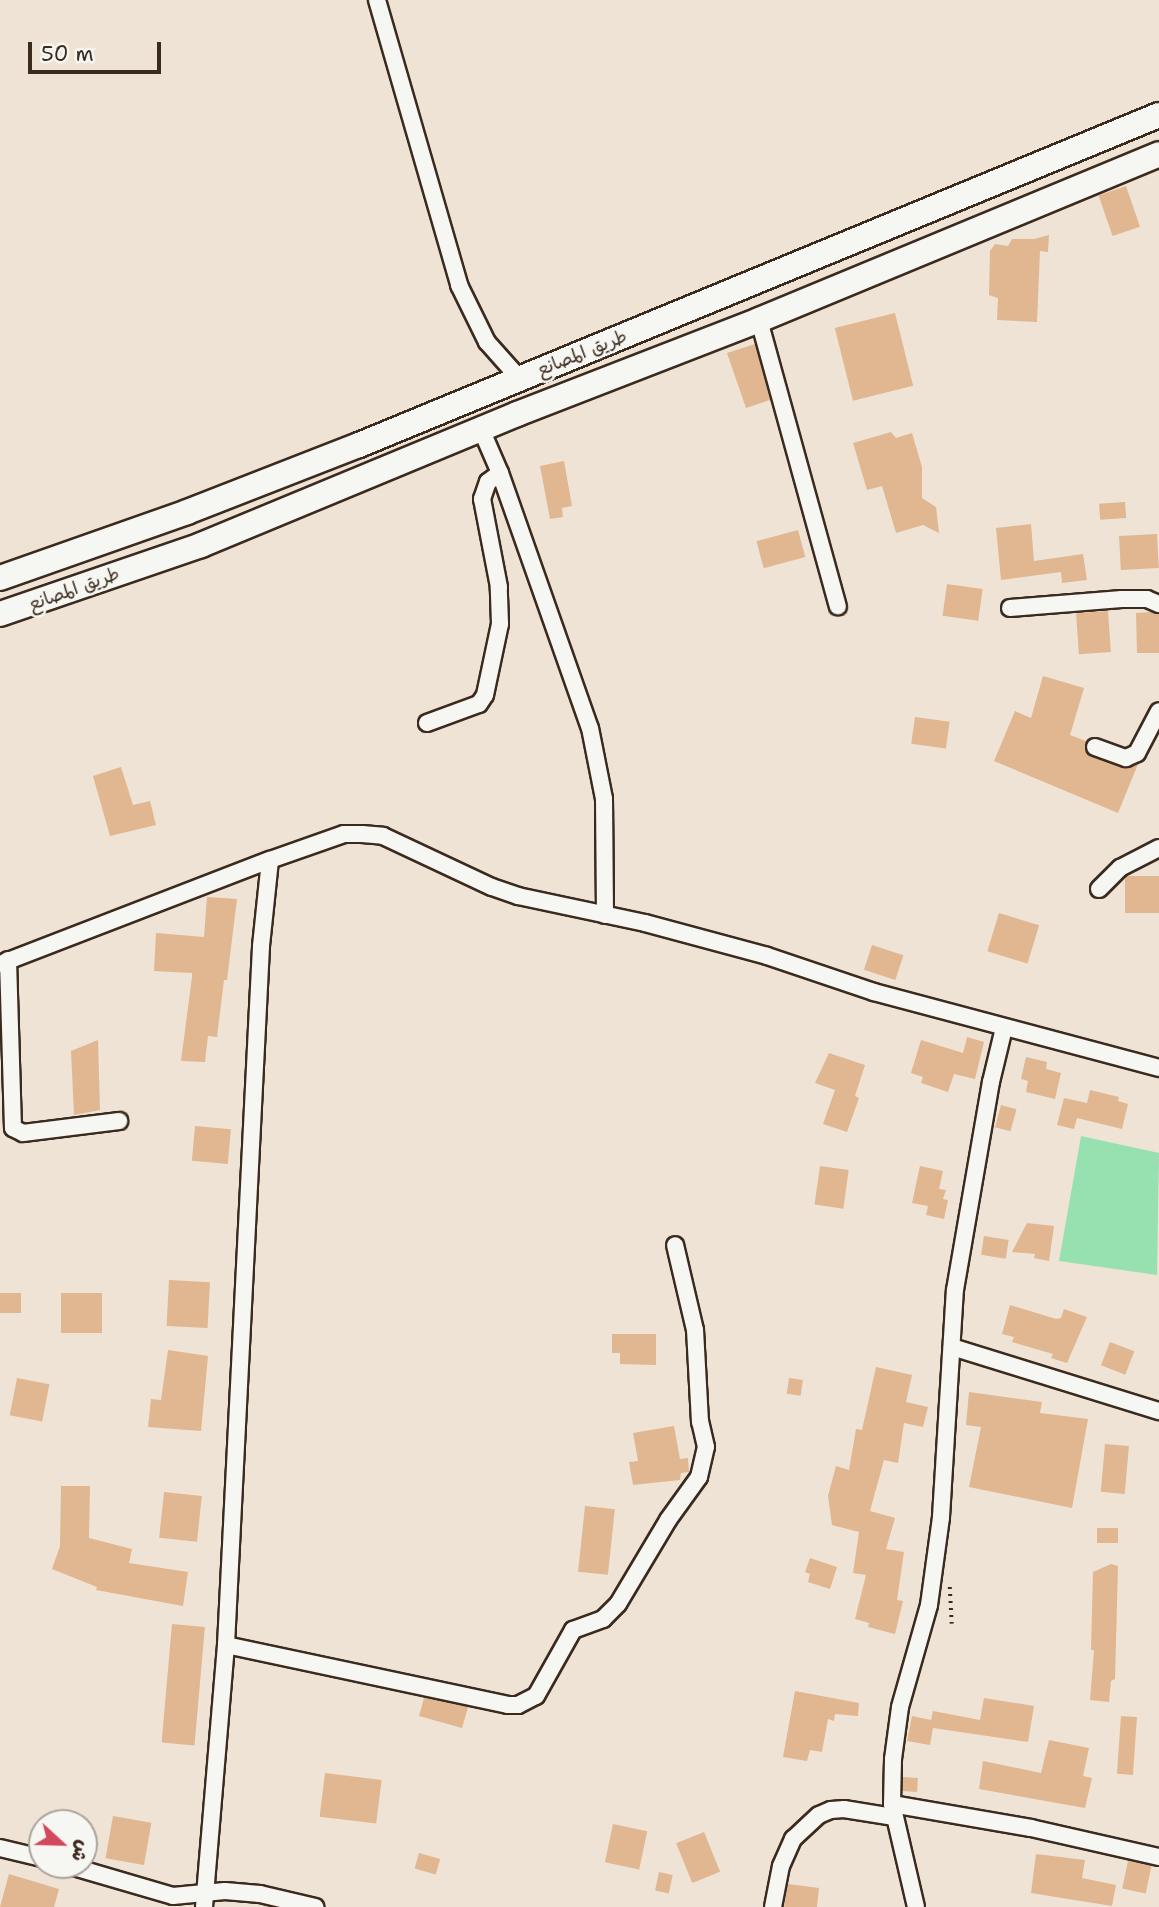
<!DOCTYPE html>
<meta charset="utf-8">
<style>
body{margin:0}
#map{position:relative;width:1159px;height:1907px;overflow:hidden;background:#efe3d5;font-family:"Shantell Sans","Playpen Sans Arabic",sans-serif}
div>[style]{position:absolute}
.green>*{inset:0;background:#97e1b0}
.building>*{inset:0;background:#e0b791;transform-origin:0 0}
.path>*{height:3.5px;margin-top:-1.75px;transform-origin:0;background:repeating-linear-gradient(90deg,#3b2a1e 0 2px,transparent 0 7px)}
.roads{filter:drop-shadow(2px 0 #3b2a1e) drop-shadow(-2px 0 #3b2a1e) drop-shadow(0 2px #3b2a1e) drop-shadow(0 -2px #3b2a1e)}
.minor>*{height:16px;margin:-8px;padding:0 8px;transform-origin:8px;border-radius:8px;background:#f6f6f2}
.primary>*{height:24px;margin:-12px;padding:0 12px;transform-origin:12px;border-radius:12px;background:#f6f6f2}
span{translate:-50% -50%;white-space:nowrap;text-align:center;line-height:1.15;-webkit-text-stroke:5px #f6f6f2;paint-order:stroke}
.street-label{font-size:18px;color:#3b2a1e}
.north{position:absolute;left:28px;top:1809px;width:70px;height:70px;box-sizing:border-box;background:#f6f6f2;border:2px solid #aba49d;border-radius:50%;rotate:112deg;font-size:19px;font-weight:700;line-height:28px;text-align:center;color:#3b2a1e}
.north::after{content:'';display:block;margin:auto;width:24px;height:32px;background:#d1495b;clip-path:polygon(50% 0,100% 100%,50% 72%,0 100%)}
.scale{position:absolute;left:28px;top:42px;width:133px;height:32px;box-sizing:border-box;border:4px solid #3b2a1e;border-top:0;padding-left:9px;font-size:21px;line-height:24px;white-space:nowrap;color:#3b2a1e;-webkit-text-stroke:5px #f6f6f2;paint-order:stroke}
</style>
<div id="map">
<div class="green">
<div style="clip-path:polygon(1081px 1136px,1159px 1153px,1157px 1275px,1059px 1261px)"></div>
</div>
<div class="building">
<div style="left:1126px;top:186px;width:43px;height:29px;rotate:71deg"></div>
<div style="clip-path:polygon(1049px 235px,1048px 252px,1040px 251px,1037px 322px,997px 320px,998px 298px,989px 295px,990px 251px,995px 244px,1008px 246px,1012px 239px,1034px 239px)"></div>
<div style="left:895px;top:313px;width:75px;height:62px;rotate:76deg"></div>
<div style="clip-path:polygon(755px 344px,770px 400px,746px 408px,727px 353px)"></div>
<div style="clip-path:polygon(891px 432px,896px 438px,912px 433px,922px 467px,922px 498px,936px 507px,939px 533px,923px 525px,896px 533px,882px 486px,867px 490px,853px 443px)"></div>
<div style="clip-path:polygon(564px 461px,572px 506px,562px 508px,563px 517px,550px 519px,540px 466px)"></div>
<div style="left:1125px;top:502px;width:16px;height:26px;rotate:86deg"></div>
<div style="clip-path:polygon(1031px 524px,1034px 561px,1083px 554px,1087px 580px,1062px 583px,1061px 572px,1001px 580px,996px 528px)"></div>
<div style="left:798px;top:530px;width:28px;height:43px;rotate:75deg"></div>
<div style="left:1157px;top:534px;width:34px;height:38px;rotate:87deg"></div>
<div style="left:947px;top:584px;width:36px;height:32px;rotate:8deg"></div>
<div style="left:1108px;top:611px;width:41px;height:32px;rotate:86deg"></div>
<div style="clip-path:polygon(1152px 612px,1159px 614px,1159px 653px,1137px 653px,1136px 613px)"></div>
<div style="clip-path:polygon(1043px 676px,1084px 688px,1070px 735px,1086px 741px,1088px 754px,1122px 768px,1138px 764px,1118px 813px,994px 761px,1015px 711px,1031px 718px)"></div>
<div style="left:915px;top:717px;width:35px;height:27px;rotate:8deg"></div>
<div style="clip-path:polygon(121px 767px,133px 805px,150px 801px,156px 825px,110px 836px,93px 776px)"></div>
<div style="left:1159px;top:876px;width:37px;height:34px;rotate:90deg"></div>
<div style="clip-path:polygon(207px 897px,237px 899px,227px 980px,224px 980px,217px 1037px,208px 1036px,205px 1062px,181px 1061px,192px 977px,192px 973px,154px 971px,156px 933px,204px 937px)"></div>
<div style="left:999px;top:913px;width:42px;height:40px;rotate:17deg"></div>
<div style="left:872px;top:945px;width:33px;height:26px;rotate:18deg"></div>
<div style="clip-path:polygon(967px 1037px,984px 1042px,975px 1079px,954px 1074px,948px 1092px,921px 1083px,923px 1077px,911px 1073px,921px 1040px,963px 1053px)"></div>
<div style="clip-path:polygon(98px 1040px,100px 1110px,74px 1115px,71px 1051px)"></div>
<div style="clip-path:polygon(829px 1053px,865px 1065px,855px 1096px,859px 1098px,847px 1132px,823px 1124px,835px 1090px,815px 1083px)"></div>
<div style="clip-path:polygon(1026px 1057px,1047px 1062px,1046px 1069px,1061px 1073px,1055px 1099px,1026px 1092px,1028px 1081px,1021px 1079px)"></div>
<div style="clip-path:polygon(1090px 1090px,1119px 1097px,1118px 1101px,1128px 1104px,1122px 1129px,1077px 1118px,1074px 1129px,1057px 1125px,1064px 1098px,1087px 1103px)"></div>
<div style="left:1001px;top:1105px;width:16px;height:23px;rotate:15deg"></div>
<div style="left:195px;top:1126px;width:36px;height:35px;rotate:5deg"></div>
<div style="left:820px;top:1166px;width:29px;height:39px;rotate:8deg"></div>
<div style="clip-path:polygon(920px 1166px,943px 1171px,939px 1189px,946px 1190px,943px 1199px,948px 1200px,944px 1219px,926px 1215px,928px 1206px,912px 1203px)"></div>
<div style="clip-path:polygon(1027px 1223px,1054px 1226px,1049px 1261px,1034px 1258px,1035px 1254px,1012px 1252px)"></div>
<div style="left:984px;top:1236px;width:25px;height:19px;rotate:9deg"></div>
<div style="left:169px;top:1280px;width:41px;height:46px;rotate:3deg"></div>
<div style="left:0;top:1293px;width:21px;height:20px"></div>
<div style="left:61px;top:1293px;width:41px;height:40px"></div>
<div style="clip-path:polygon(1010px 1305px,1056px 1319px,1061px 1318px,1064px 1309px,1087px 1317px,1067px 1363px,1051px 1358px,1053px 1354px,1012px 1342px,1014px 1337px,1002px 1334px)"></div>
<div style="clip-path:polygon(612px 1334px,656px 1334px,656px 1365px,620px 1364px,620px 1353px,612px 1353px)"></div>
<div style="left:1110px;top:1342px;width:26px;height:25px;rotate:21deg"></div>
<div style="clip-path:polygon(168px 1350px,208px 1356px,201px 1431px,148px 1427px,151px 1399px,161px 1400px)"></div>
<div style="clip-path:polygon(876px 1367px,912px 1375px,906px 1402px,928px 1407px,923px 1427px,904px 1423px,898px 1463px,884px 1460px,870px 1511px,895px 1518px,886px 1549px,904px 1552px,897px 1600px,903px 1601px,895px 1634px,868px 1627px,869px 1623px,855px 1619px,866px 1575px,853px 1573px,859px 1532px,832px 1525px,828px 1496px,836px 1466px,849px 1470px,856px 1429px,862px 1430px)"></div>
<div style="left:17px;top:1378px;width:33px;height:38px;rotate:11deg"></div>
<div style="left:789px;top:1378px;width:14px;height:16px;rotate:8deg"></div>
<div style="clip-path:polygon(969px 1392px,1042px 1402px,1040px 1413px,1088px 1419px,1072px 1508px,969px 1487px,981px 1427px,966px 1425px)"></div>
<div style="clip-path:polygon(674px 1426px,680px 1459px,688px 1458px,689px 1472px,681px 1473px,680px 1480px,633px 1485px,629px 1462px,638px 1461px,633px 1433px)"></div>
<div style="left:1105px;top:1444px;width:24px;height:48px;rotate:5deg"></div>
<div style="clip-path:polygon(61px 1486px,90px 1486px,89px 1538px,132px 1549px,129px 1563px,188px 1572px,183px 1606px,96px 1590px,97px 1587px,52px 1569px,60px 1546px)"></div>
<div style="left:164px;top:1492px;width:38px;height:46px;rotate:6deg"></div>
<div style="left:585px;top:1506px;width:30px;height:66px;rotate:6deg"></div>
<div style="left:1097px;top:1528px;width:21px;height:15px"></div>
<div style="clip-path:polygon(810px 1558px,837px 1567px,830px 1589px,808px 1582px,810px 1574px,805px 1572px)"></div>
<div style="clip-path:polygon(1111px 1564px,1118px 1566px,1115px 1679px,1111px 1681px,1109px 1702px,1090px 1700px,1094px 1650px,1091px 1650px,1093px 1572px)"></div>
<div style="left:172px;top:1624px;width:33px;height:119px;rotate:5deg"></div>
<div style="clip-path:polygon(795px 1691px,859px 1703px,858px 1716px,835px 1714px,834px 1721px,828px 1719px,822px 1752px,810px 1750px,807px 1761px,783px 1757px)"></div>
<div style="clip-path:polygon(424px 1698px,468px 1707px,462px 1728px,419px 1716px)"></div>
<div style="clip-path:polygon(984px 1698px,1034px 1706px,1028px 1742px,933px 1728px,930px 1745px,907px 1741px,912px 1716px,931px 1720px,933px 1711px,980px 1720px)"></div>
<div style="left:1121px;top:1716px;width:16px;height:58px;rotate:4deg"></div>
<div style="clip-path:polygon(1049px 1740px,1089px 1748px,1083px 1776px,1092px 1778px,1085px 1808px,979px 1789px,983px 1761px,1041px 1773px)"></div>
<div style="left:325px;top:1773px;width:57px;height:44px;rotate:7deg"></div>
<div style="left:903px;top:1777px;width:15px;height:14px;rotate:4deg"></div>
<div style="left:113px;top:1816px;width:39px;height:43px;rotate:10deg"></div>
<div style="left:613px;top:1824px;width:35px;height:39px;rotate:12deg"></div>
<div style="left:704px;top:1832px;width:43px;height:30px;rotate:68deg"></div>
<div style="left:419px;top:1853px;width:22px;height:16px;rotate:16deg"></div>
<div style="clip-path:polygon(1036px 1854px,1085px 1860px,1082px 1878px,1116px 1885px,1112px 1906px,1031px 1893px)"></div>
<div style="left:1128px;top:1861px;width:24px;height:28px;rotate:12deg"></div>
<div style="left:659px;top:1872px;width:14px;height:19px;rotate:12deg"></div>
<div style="clip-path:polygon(9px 1874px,59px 1889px,54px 1907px,0 1907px)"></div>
<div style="clip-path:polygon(788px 1884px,819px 1888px,817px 1907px,784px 1907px)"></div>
</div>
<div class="path">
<div style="left:950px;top:1587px;width:37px;rotate:87deg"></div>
</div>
<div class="roads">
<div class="minor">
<div style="left:377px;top:0;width:297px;rotate:73.9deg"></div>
<div style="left:459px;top:285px;width:64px;rotate:63.8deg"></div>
<div style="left:487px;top:342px;width:50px;rotate:48.3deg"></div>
<div style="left:759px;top:320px;width:297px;rotate:74.6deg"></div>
<div style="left:481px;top:429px;width:48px;rotate:66.6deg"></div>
<div style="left:500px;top:473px;width:270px;rotate:70.6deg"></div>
<div style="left:590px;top:728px;width:72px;rotate:78.8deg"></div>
<div style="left:604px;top:799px;width:116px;rotate:89.5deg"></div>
<div style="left:1010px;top:608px;width:112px;rotate:-4.6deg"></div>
<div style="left:1122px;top:599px;width:25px"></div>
<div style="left:1147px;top:599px;width:13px;rotate:23deg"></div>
<div style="left:427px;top:723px;width:55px;rotate:-20.1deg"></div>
<div style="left:479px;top:704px;width:11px;rotate:-56deg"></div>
<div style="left:485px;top:695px;width:73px;rotate:-78.1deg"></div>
<div style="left:500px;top:624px;width:37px;rotate:-92deg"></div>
<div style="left:499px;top:587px;width:90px;rotate:-100.9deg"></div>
<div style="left:482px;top:499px;width:18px;rotate:-71deg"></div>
<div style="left:488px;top:482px;width:15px;rotate:-37deg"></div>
<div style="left:1095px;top:747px;width:33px;rotate:20deg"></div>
<div style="left:1126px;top:758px;width:12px;rotate:-24deg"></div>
<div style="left:1137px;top:753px;width:47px;rotate:-62.4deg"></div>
<div style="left:1099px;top:889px;width:30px;rotate:-45deg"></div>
<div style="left:1120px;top:868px;width:44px;rotate:-27.1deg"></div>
<div style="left:8px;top:960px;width:168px;rotate:88.3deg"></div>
<div style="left:13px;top:1128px;width:11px;rotate:27deg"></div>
<div style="left:23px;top:1133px;width:97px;rotate:-7.1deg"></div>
<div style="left:0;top:964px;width:289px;rotate:-21.1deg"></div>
<div style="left:270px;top:860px;width:78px;rotate:-19.4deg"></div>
<div style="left:344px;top:834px;width:18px"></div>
<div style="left:362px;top:834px;width:21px;rotate:5deg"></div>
<div style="left:383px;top:836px;width:120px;rotate:25.1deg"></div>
<div style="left:492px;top:887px;width:28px;rotate:19deg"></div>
<div style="left:518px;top:896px;width:130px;rotate:12deg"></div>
<div style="left:645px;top:923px;width:126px;rotate:15.1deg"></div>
<div style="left:767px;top:956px;width:113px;rotate:18.6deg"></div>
<div style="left:874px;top:992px;width:295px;rotate:14.9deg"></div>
<div style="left:952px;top:1347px;width:217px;rotate:17.2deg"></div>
<div style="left:226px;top:1645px;width:288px;rotate:12deg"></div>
<div style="left:508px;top:1705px;width:10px"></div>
<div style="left:518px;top:1705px;width:20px;rotate:-27deg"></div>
<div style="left:536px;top:1696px;width:76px;rotate:-60.7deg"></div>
<div style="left:573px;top:1630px;width:32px;rotate:-20deg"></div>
<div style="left:603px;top:1619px;width:21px;rotate:-45deg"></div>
<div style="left:618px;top:1604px;width:98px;rotate:-59.2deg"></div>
<div style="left:668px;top:1520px;width:53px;rotate:-54.2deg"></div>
<div style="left:699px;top:1477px;width:31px;rotate:-77deg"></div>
<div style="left:706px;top:1447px;width:26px;rotate:-103deg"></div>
<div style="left:700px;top:1422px;width:92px;rotate:-93.1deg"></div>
<div style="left:695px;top:1330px;width:87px;rotate:-103.2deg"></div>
<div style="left:892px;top:1804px;width:141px;rotate:9.8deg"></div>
<div style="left:1031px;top:1828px;width:131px;rotate:12.8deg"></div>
<div style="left:0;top:1848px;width:43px;rotate:13.4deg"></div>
<div style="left:67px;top:1865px;width:110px;rotate:16.3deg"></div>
<div style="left:173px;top:1896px;width:52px;rotate:-5.5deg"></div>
<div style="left:225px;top:1891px;width:35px;rotate:5deg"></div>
<div style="left:260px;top:1894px;width:57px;rotate:13.3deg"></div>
<div style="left:204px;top:1907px;width:263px;rotate:-85.2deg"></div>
<div style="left:226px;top:1645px;width:700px;rotate:-87.13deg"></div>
<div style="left:261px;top:946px;width:86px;rotate:-84deg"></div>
<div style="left:773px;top:1907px;width:42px;rotate:-79deg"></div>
<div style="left:781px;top:1866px;width:30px;rotate:-66deg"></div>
<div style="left:793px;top:1839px;width:35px;rotate:-43deg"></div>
<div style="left:819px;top:1815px;width:13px;rotate:-23deg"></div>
<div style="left:831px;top:1810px;width:13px;rotate:-4deg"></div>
<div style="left:844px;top:1809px;width:51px;rotate:9.1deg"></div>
<div style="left:916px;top:1907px;width:106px;rotate:-103.1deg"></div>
<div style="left:892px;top:1804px;width:45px;rotate:-88.7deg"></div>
<div style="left:893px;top:1759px;width:52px;rotate:-82.3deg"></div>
<div style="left:900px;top:1707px;width:106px;rotate:-74.1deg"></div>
<div style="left:929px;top:1605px;width:89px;rotate:-82.2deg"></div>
<div style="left:941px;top:1517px;width:227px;rotate:-86.5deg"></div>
<div style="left:955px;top:1290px;width:211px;rotate:-80.2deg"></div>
<div style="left:991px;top:1082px;width:56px;rotate:-76.5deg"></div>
</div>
<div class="primary">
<div style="left:0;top:578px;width:198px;rotate:-19.4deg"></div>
<div style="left:187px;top:512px;width:185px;rotate:-21.3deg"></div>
<div style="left:359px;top:445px;width:865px;rotate:-22.42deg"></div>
<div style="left:0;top:614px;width:213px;rotate:-18.9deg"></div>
<div style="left:201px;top:545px;width:342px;rotate:-22.5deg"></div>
<div style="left:517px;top:414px;width:260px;rotate:-21.2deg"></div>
<div style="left:759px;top:320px;width:433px;rotate:-22.5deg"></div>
</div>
</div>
<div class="street-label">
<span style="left:582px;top:353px;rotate:-22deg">طريق المصانع</span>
<span style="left:74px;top:589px;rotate:-20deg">طريق المصانع</span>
</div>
<div class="north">ش</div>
<div class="scale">50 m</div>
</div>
